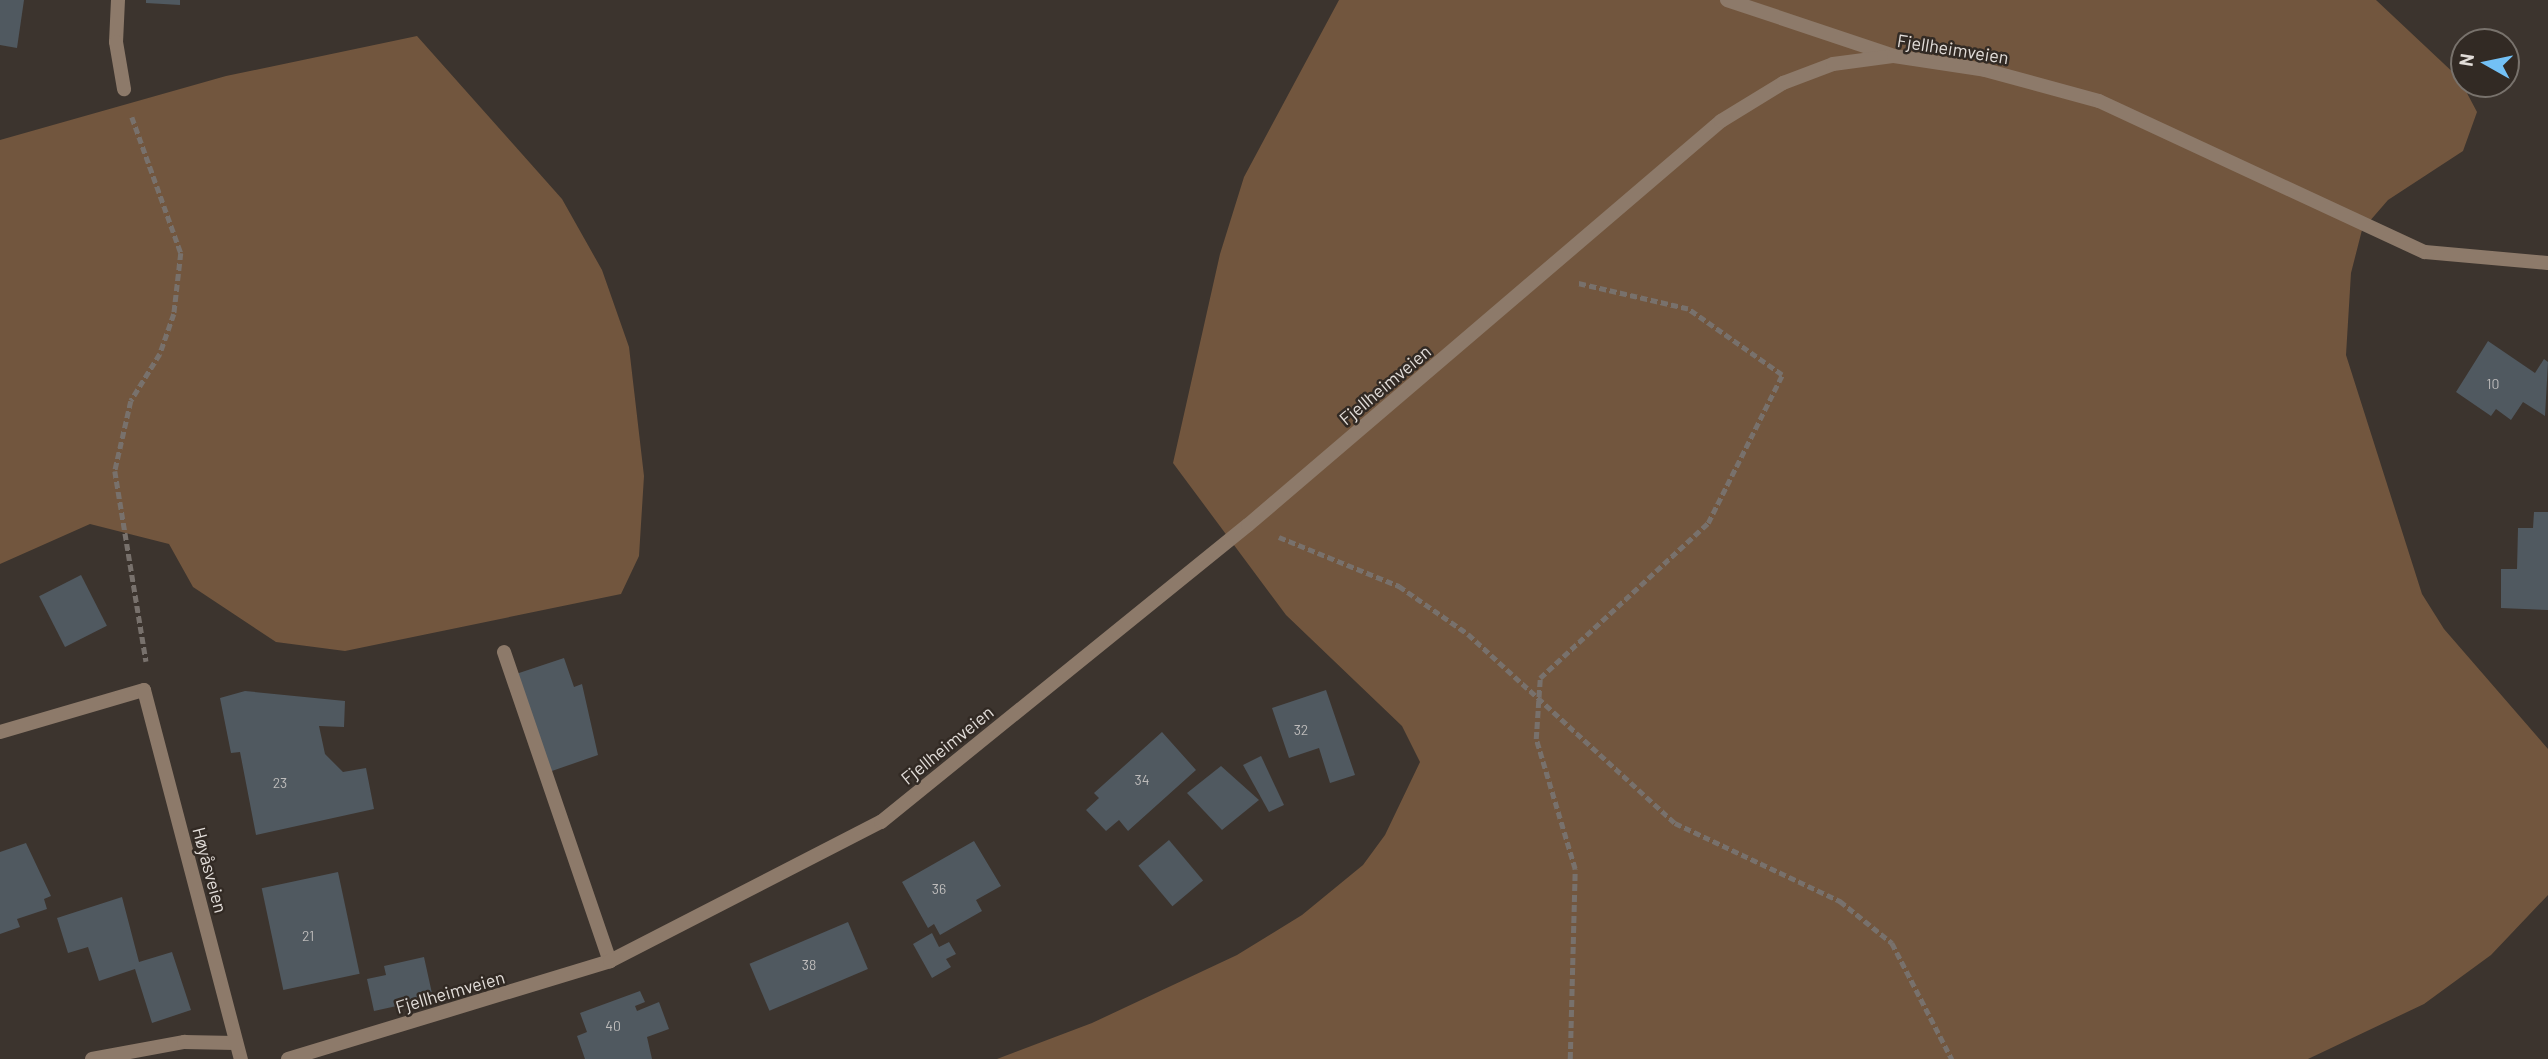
<!DOCTYPE html>
<meta charset="utf-8">
<style>
body{margin:0}
#map{position:relative;width:2548px;height:1059px;overflow:hidden;background:#3c342e;font-family:Barlow,sans-serif}
div>[style]{position:absolute}
.green>*{inset:0;background:#72563e}
.building>*{inset:0;background:#505960;transform-origin:0 0}
.path>*{height:4.5px;margin-top:-2.25px;transform-origin:0;background:repeating-linear-gradient(90deg,#78716c 0 7px,transparent 0 10.5px)}
.service>*{height:14px;margin:-7px;padding:0 7px;transform-origin:7px;border-radius:7px;background:#8d7a6a}
.minor>*{height:14px;margin:-7px;padding:0 7px;transform-origin:7px;border-radius:7px;background:#8d7a6a}
span{translate:-50% -50%;white-space:nowrap;text-align:center;line-height:1.15;-webkit-text-stroke:5px #322a24;paint-order:stroke}
.number-label{font-size:14px;color:#bebcbb}
.number-label span{-webkit-text-stroke-width:0}
.street-label{font-size:18px;color:#e2ddd9}
.north{position:absolute;left:2450px;top:28px;width:70px;height:70px;box-sizing:border-box;background:#322a24;border:2px solid #78726c;border-radius:50%;rotate:279deg;font-size:19px;font-weight:700;line-height:28px;text-align:center;color:#e2ddd9}
.north::after{content:'';display:block;margin:auto;width:24px;height:32px;background:#73c1f6;clip-path:polygon(50% 0,100% 100%,50% 72%,0 100%)}
</style>
<div id="map">
<div class="green">
<div style="clip-path:polygon(1339px 0,2376px 0,2459px 78px,2477px 112px,2463px 151px,2388px 200px,2362px 230px,2351px 273px,2346px 355px,2422px 594px,2444px 629px,2548px 749px,2548px 895px,2491px 955px,2424px 1004px,2308px 1059px,997px 1059px,1092px 1023px,1237px 955px,1302px 915px,1363px 865px,1385px 835px,1420px 762px,1402px 726px,1286px 615px,1173px 463px,1220px 254px,1244px 177px)"></div>
<div style="clip-path:polygon(417px 36px,562px 199px,602px 270px,629px 347px,644px 476px,639px 556px,621px 594px,345px 651px,276px 642px,193px 587px,169px 544px,90px 524px,0 564px,0 140px,226px 76px)"></div>
</div>
<div class="building">
<div style="clip-path:polygon(0 0,24px 0,17px 48px,0 45px)"></div>
<div style="clip-path:polygon(146px 0,180px 0,180px 5px,146px 3px)"></div>
<div style="clip-path:polygon(2488px 341px,2535px 373px,2544px 359px,2548px 362px,2545px 416px,2523px 402px,2511px 420px,2496px 409px,2491px 416px,2456px 392px)"></div>
<div style="clip-path:polygon(2534px 512px,2548px 512px,2548px 610px,2501px 608px,2501px 569px,2517px 569px,2518px 528px,2533px 528px)"></div>
<div style="left:81px;top:575px;width:57px;height:47px;rotate:63deg"></div>
<div style="clip-path:polygon(564px 658px,574px 687px,582px 684px,598px 755px,549px 772px,516px 674px)"></div>
<div style="clip-path:polygon(1326px 690px,1355px 775px,1330px 783px,1319px 748px,1289px 758px,1272px 708px)"></div>
<div style="clip-path:polygon(245px 691px,345px 701px,344px 727px,319px 726px,325px 754px,343px 772px,366px 768px,374px 809px,256px 835px,240px 752px,231px 753px,220px 698px)"></div>
<div style="clip-path:polygon(1162px 732px,1196px 770px,1128px 831px,1119px 820px,1106px 831px,1086px 810px,1099px 798px,1094px 793px)"></div>
<div style="clip-path:polygon(1261px 756px,1284px 805px,1269px 812px,1243px 765px)"></div>
<div style="clip-path:polygon(1221px 766px,1259px 800px,1222px 830px,1187px 793px)"></div>
<div style="left:1169px;top:840px;width:53px;height:40px;rotate:50deg"></div>
<div style="clip-path:polygon(974px 841px,1001px 886px,976px 900px,982px 911px,940px 935px,934px 924px,928px 928px,902px 882px)"></div>
<div style="clip-path:polygon(26px 843px,51px 896px,44px 899px,47px 909px,17px 919px,20px 927px,0 934px,0 852px)"></div>
<div style="left:338px;top:872px;width:104px;height:78px;rotate:78deg"></div>
<div style="clip-path:polygon(122px 897px,139px 962px,172px 952px,191px 1010px,152px 1023px,135px 969px,99px 981px,88px 947px,68px 953px,57px 918px)"></div>
<div style="left:848px;top:922px;width:51px;height:107px;rotate:67deg"></div>
<div style="clip-path:polygon(932px 933px,939px 947px,949px 942px,956px 954px,946px 959px,951px 967px,932px 978px,913px 944px)"></div>
<div style="clip-path:polygon(424px 957px,433px 998px,374px 1011px,367px 979px,386px 975px,384px 966px)"></div>
<div style="clip-path:polygon(640px 991px,645px 1002px,635px 1006px,637px 1011px,659px 1002px,669px 1029px,647px 1037px,652px 1059px,585px 1059px,577px 1036px,587px 1032px,580px 1013px)"></div>
</div>
<div class="path">
<div style="left:132px;top:117px;width:145px;rotate:70.2deg"></div>
<div style="left:181px;top:253px;width:61px;rotate:96.5deg"></div>
<div style="left:174px;top:314px;width:42px;rotate:109.3deg"></div>
<div style="left:160px;top:354px;width:55px;rotate:121.7deg"></div>
<div style="left:131px;top:401px;width:72px;rotate:102.9deg"></div>
<div style="left:115px;top:471px;width:193px;rotate:80.7deg"></div>
<div style="left:1279px;top:537px;width:130px;rotate:22.2deg"></div>
<div style="left:1399px;top:586px;width:84px;rotate:34.8deg"></div>
<div style="left:1468px;top:634px;width:280px;rotate:42.4deg"></div>
<div style="left:1675px;top:823px;width:183px;rotate:25.3deg"></div>
<div style="left:1840px;top:901px;width:67px;rotate:38.9deg"></div>
<div style="left:1892px;top:943px;width:131px;rotate:62.7deg"></div>
<div style="left:1570px;top:1059px;width:190px;rotate:-88.5deg"></div>
<div style="left:1575px;top:869px;width:136px;rotate:-106.7deg"></div>
<div style="left:1536px;top:739px;width:61px;rotate:-86.2deg"></div>
<div style="left:1540px;top:678px;width:229px;rotate:-42.7deg"></div>
<div style="left:1708px;top:523px;width:165px;rotate:-63.4deg"></div>
<div style="left:1782px;top:375px;width:115px;rotate:-144.9deg"></div>
<div style="left:1688px;top:309px;width:115px;rotate:-166.9deg"></div>
</div>
<div class="service">
<div style="left:118px;top:0;width:42px;rotate:92.7deg"></div>
<div style="left:116px;top:42px;width:48px;rotate:80.3deg"></div>
<div style="left:1727px;top:0;width:176px;rotate:18.5deg"></div>
<div style="left:504px;top:652px;width:327px;rotate:71.1deg"></div>
<div style="left:0;top:732px;width:150px;rotate:-16.3deg"></div>
<div style="left:92px;top:1059px;width:94px;rotate:-10.5deg"></div>
<div style="left:184px;top:1042px;width:51px;rotate:1.1deg"></div>
</div>
<div class="minor">
<div style="left:144px;top:690px;width:382px;rotate:75.3deg"></div>
<div style="left:288px;top:1059px;width:337px;rotate:-16.9deg"></div>
<div style="left:610px;top:961px;width:305px;rotate:-27.2deg"></div>
<div style="left:881px;top:822px;width:472px;rotate:-39deg"></div>
<div style="left:1248px;top:525px;width:622px;rotate:-40.5deg"></div>
<div style="left:1721px;top:121px;width:73px;rotate:-31.5deg"></div>
<div style="left:1783px;top:83px;width:53px;rotate:-20.8deg"></div>
<div style="left:1833px;top:64px;width:62px;rotate:-7.5deg"></div>
<div style="left:1894px;top:56px;width:92px;rotate:8.7deg"></div>
<div style="left:1985px;top:70px;width:118px;rotate:15.2deg"></div>
<div style="left:2099px;top:101px;width:359px;rotate:24.9deg"></div>
<div style="left:2425px;top:252px;width:123px;rotate:5.1deg"></div>
</div>
<div class="number-label">
<span style="left:2493px;top:384px">10</span>
<span style="left:1301px;top:730px">32</span>
<span style="left:1142px;top:780px">34</span>
<span style="left:280px;top:783px">23</span>
<span style="left:939px;top:889px">36</span>
<span style="left:308px;top:936px">21</span>
<span style="left:809px;top:965px">38</span>
<span style="left:613px;top:1026px">40</span>
</div>
<div class="street-label">
<span style="left:1953px;top:49px;rotate:9deg">Fjellheimveien</span>
<span style="left:1385px;top:385px;rotate:-40deg">Fjellheimveien</span>
<span style="left:947px;top:745px;rotate:-39deg">Fjellheimveien</span>
<span style="left:210px;top:870px;rotate:75deg">Høyåsveien</span>
<span style="left:450px;top:992px;rotate:-16deg">Fjellheimveien</span>
</div>
<div class="north">N</div>
</div>
